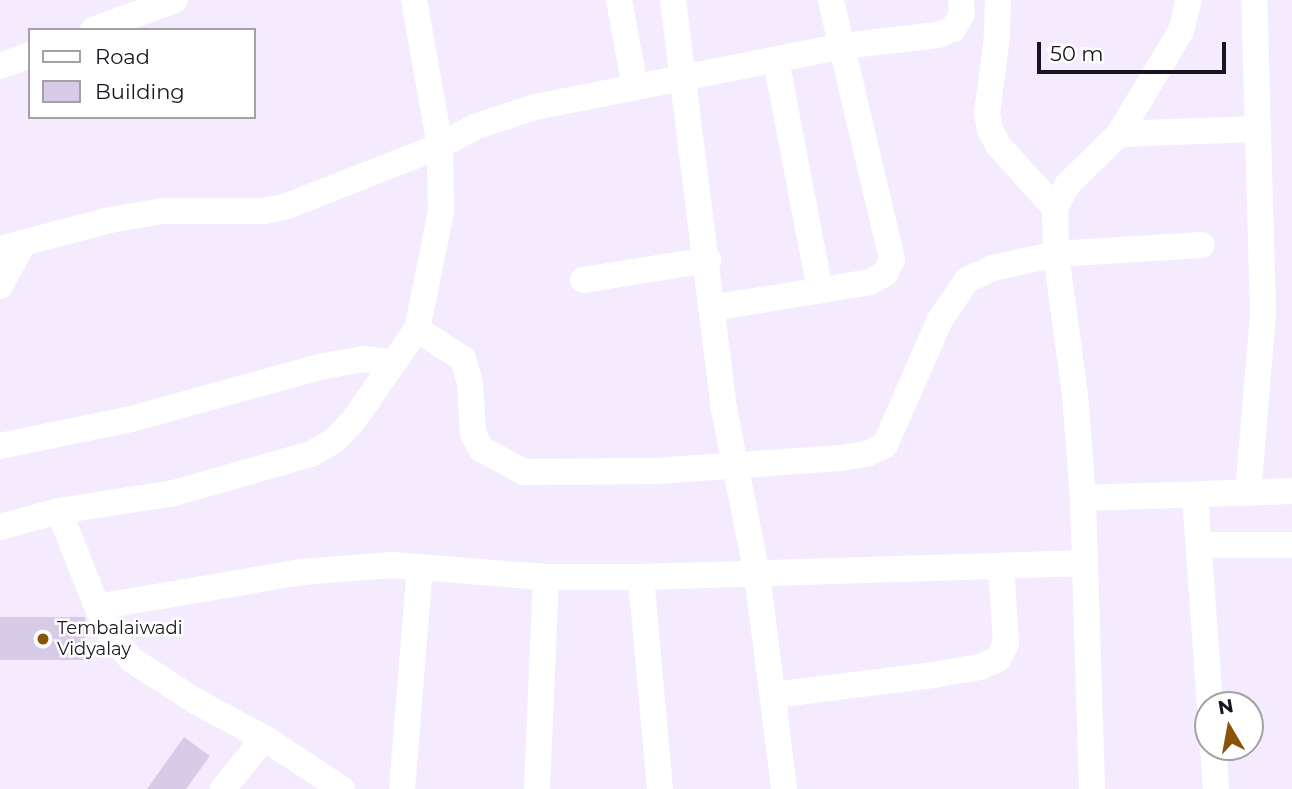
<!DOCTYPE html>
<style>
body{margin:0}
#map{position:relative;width:1292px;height:789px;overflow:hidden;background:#f4ecfe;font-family:Montserrat,sans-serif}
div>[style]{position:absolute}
.building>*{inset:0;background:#d7cbe7;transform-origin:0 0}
.minor>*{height:26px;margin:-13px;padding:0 13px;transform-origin:13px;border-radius:13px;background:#fff}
.dots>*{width:19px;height:19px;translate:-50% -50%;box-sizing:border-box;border:4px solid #fff;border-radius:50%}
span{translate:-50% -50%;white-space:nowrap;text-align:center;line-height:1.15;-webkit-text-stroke:5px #fff;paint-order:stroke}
.poi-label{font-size:18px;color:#19151f}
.left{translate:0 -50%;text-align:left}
.legend{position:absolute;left:28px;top:28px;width:228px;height:91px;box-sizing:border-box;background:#fff;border:2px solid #a3a1a5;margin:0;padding:9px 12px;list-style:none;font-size:21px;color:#19151f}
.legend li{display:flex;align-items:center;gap:14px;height:35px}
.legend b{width:35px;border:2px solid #a3a1a5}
.north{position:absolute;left:1194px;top:691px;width:70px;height:70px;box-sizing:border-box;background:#fff;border:2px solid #a3a1a5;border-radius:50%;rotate:350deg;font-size:19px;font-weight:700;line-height:28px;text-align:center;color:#19151f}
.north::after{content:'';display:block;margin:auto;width:24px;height:32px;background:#8b5309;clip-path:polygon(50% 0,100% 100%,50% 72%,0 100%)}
.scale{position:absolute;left:1037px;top:42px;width:189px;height:32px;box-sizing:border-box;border:4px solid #19151f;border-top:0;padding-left:9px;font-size:21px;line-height:24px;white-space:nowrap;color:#19151f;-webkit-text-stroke:5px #fff;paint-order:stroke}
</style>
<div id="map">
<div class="building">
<div style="left:0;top:617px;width:85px;height:43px"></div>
<div style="clip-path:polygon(184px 737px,210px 756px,186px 789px,147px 789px)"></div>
</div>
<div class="minor">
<div style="left:619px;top:0;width:88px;rotate:79.6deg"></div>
<div style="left:673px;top:0;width:412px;rotate:82.9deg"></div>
<div style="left:724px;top:409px;width:168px;rotate:78.7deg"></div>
<div style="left:757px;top:574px;width:217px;rotate:82.8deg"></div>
<div style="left:998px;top:0;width:37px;rotate:92deg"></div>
<div style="left:997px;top:37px;width:77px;rotate:97.5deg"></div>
<div style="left:987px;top:113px;width:17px;rotate:80deg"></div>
<div style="left:990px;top:130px;width:17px;rotate:62deg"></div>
<div style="left:998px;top:145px;width:85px;rotate:47.9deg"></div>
<div style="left:93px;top:30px;width:87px;rotate:-20.1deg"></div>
<div style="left:776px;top:60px;width:234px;rotate:79.2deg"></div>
<div style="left:0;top:66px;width:32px;rotate:-20deg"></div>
<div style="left:1119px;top:134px;width:136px;rotate:-2.1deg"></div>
<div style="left:0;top:249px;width:114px;rotate:-14.8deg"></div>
<div style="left:110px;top:220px;width:53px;rotate:-9.8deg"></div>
<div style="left:162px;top:211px;width:102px"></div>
<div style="left:264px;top:211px;width:24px;rotate:-12deg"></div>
<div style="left:287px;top:206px;width:164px;rotate:-21.4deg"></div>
<div style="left:440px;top:146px;width:39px;rotate:-29deg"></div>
<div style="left:474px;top:127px;width:64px;rotate:-18.2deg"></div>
<div style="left:535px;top:107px;width:313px;rotate:-11.2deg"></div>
<div style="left:842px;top:46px;width:97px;rotate:-6.5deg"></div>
<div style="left:938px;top:35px;width:16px;rotate:-22deg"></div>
<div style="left:953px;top:29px;width:17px;rotate:-59deg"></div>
<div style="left:962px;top:14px;width:14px;rotate:-94deg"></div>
<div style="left:583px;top:280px;width:127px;rotate:-9.1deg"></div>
<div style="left:0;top:286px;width:49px;rotate:-61.9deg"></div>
<div style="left:712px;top:308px;width:160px;rotate:-9.3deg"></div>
<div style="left:870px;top:282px;width:18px;rotate:-29deg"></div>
<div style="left:886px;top:273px;width:15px;rotate:-67deg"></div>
<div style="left:892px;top:259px;width:266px;rotate:-103.3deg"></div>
<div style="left:417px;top:329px;width:55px;rotate:33.1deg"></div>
<div style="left:463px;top:359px;width:26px;rotate:74deg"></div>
<div style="left:470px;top:384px;width:49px;rotate:86.5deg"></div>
<div style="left:473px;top:433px;width:18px;rotate:63deg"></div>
<div style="left:481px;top:449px;width:49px;rotate:28.1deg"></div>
<div style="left:524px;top:472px;width:131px;rotate:-0.4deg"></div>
<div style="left:655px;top:471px;width:186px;rotate:-4deg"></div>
<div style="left:841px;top:458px;width:25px;rotate:-9deg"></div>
<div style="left:866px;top:454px;width:21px;rotate:-25deg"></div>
<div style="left:885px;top:445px;width:137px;rotate:-66.3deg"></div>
<div style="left:940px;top:320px;width:48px;rotate:-56deg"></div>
<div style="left:967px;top:280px;width:29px;rotate:-25deg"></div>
<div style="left:993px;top:268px;width:65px;rotate:-12.5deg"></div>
<div style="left:1056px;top:254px;width:146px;rotate:-3.5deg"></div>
<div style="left:0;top:446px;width:134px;rotate:-11.6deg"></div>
<div style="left:131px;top:419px;width:200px;rotate:-15.4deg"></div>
<div style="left:324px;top:366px;width:39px;rotate:-10deg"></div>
<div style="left:362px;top:359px;width:31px;rotate:6deg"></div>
<div style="left:1248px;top:493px;width:181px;rotate:-85.2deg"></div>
<div style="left:1263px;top:313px;width:313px;rotate:-91.6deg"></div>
<div style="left:1195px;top:496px;width:210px;rotate:85.9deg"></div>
<div style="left:1083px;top:498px;width:209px;rotate:-1.9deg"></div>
<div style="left:59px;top:511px;width:103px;rotate:68.4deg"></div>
<div style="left:97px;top:607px;width:31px;rotate:63deg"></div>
<div style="left:111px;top:635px;width:33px;rotate:50deg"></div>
<div style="left:132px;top:660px;width:77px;rotate:32.9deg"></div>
<div style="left:197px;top:702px;width:76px;rotate:28.2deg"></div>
<div style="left:264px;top:738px;width:93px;rotate:33.2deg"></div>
<div style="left:0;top:527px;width:61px;rotate:-15.2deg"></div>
<div style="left:59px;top:511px;width:116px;rotate:-8.9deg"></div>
<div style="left:174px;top:493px;width:142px;rotate:-15.9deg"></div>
<div style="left:311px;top:454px;width:28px;rotate:-30deg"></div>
<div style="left:335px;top:440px;width:26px;rotate:-47deg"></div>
<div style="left:353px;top:421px;width:112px;rotate:-55.2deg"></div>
<div style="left:417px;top:329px;width:119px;rotate:-78.4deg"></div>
<div style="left:441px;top:212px;width:66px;rotate:-90.9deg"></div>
<div style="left:440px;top:146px;width:148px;rotate:-100.1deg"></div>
<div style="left:1200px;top:545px;width:92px"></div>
<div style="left:641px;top:577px;width:213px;rotate:84.9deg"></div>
<div style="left:97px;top:607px;width:207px;rotate:-9.7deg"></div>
<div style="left:301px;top:572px;width:91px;rotate:-4.4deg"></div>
<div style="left:392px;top:565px;width:154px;rotate:4.5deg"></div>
<div style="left:546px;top:577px;width:95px"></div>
<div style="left:641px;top:577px;width:444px;rotate:-1.8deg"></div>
<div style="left:773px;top:695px;width:161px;rotate:-7.1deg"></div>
<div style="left:933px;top:675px;width:48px;rotate:-9.7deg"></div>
<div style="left:980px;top:667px;width:20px;rotate:-24deg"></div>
<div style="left:998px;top:659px;width:18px;rotate:-63deg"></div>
<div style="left:1006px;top:643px;width:77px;rotate:-93.7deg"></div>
<div style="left:1213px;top:747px;width:42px;rotate:85.9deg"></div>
<div style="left:223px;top:789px;width:65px;rotate:-51.2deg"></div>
<div style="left:402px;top:789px;width:223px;rotate:-85.4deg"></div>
<div style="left:537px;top:789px;width:212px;rotate:-87.6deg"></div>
<div style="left:1092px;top:789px;width:291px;rotate:-91.8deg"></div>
<div style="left:1083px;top:498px;width:103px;rotate:-94.4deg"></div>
<div style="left:1075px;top:395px;width:142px;rotate:-97.7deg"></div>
<div style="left:1056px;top:254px;width:46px;rotate:-91.2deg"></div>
<div style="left:1055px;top:208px;width:27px;rotate:-62deg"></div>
<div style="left:1068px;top:184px;width:71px;rotate:-44.4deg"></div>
<div style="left:1119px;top:134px;width:120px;rotate:-59deg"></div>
<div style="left:1181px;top:31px;width:32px;rotate:-76deg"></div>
</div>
<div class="dots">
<div style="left:43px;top:639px;background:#8b5309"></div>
</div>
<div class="poi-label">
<span class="left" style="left:57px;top:639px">Tembalaiwadi<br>Vidyalay</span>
</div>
<ul class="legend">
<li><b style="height:9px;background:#fff"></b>Road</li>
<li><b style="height:19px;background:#d7cbe7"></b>Building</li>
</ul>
<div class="north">N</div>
<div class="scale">50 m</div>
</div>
